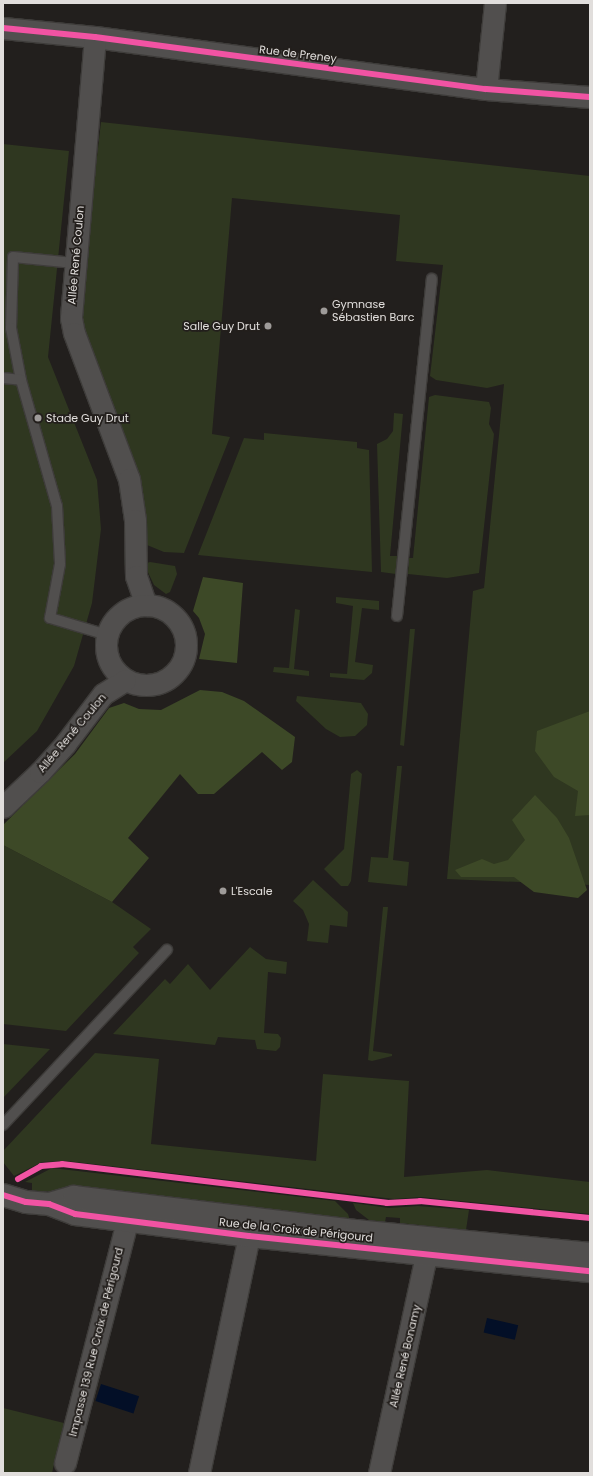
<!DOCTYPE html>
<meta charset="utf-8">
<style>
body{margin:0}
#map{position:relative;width:593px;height:1476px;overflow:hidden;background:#221f1d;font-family:Poppins,sans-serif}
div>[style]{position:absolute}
.green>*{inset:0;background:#2f3720}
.forest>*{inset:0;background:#3d4927}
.water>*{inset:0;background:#030f27;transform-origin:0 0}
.roads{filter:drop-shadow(1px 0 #3e3c3a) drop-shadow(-1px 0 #3e3c3a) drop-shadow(0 1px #3e3c3a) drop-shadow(0 -1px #3e3c3a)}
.service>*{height:10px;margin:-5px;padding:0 5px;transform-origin:5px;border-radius:5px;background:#514f4e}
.minor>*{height:21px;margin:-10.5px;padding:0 10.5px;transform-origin:10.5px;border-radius:10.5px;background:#514f4e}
.minor>.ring{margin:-10.5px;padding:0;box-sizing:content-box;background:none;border:21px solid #514f4e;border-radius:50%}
.tertiary>*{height:22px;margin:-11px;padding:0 11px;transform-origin:11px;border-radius:11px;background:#514f4e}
.cycleway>*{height:6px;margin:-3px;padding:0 3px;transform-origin:3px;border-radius:3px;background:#f153a3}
.dots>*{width:11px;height:11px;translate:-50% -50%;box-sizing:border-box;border:2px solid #231f1c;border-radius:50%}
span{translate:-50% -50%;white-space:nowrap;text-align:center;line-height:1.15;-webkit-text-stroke:3.5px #231f1c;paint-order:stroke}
.street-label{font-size:11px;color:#e1dedc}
.poi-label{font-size:11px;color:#e1dedc}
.left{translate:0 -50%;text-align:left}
.right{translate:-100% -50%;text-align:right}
.frame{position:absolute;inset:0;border:4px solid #e1dedc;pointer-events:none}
</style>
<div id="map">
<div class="green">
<div style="clip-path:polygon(101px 122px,590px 176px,590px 885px,447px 879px,473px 591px,484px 588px,504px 384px,487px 388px,436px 380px,430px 376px,443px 265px,396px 261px,400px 215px,232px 198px,212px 434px,230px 437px,184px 553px,164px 552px,147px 545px,143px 500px,133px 457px,84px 334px,79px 314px)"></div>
<div style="clip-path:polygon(3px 144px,69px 151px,48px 357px,97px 480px,101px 529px,92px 603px,74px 666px,37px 731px,3px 763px)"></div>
<div style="clip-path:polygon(435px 395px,489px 402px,491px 408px,489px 424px,494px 434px,479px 573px,447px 578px,408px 574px,409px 558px,413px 558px,429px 397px)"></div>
<div style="clip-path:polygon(394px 413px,403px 414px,390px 556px,398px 556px,396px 574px,381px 572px,377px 444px,387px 439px,393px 431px)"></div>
<div style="clip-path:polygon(264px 433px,357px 442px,357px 448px,369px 450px,372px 572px,198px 555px,244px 438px,264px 440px)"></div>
<div style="clip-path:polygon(150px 562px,175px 566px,177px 574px,170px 592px,166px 594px,154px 585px,144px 564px)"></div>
<div style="clip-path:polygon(336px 597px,379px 601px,379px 610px,362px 608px,355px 662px,373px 665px,372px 673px,364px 680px,330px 677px,330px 673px,347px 674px,353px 606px,336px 603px)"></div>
<div style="clip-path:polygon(295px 609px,300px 610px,294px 669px,309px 671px,309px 676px,273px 672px,274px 667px,289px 668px)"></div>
<div style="clip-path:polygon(410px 629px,415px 629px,404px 746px,400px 745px)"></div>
<div style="clip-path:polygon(297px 696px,361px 703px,368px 714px,367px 725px,355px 736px,340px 737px,326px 729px,296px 701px)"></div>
<div style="clip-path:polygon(397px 766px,402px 766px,393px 860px,409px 862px,407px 886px,368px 882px,371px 857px,388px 858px)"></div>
<div style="clip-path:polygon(357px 770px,362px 774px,351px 881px,348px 886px,341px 886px,324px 869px,344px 849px,351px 774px)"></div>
<div style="clip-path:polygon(3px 845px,112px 902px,151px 929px,133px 947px,139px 953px,66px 1031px,3px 1024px)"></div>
<div style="clip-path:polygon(313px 880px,348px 912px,347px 927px,330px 925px,328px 943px,307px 941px,309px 924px,303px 910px,293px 901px)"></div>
<div style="clip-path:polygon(383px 907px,388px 907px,373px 1051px,392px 1054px,392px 1056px,372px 1061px,368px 1060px)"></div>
<div style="clip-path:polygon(250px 947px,266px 959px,287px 962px,286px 974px,268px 972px,264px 1033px,278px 1034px,281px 1038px,280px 1047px,276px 1051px,257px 1049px,255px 1040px,218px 1037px,215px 1045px,113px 1034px,165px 979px,170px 984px,188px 964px,210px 990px)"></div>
<div style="clip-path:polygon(3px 1044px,50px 1049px,3px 1098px)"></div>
<div style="clip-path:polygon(95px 1053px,159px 1059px,151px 1144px,316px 1161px,323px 1074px,409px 1081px,404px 1177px,487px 1170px,590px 1182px,590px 1214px,421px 1197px,394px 1199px,67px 1161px,42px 1162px,14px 1176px,3px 1162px,3px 1151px)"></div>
<div style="clip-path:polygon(52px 1168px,335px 1201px,348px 1214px,351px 1224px,75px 1192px,38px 1191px,32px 1190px,32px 1183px,25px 1182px)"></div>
<div style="clip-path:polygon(353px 1203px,389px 1208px,418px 1206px,469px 1210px,466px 1230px,400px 1223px,400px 1218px,386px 1217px,385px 1222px,369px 1220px,356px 1210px)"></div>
<div style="clip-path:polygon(3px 1408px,64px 1423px,52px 1473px,3px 1473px)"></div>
</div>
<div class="forest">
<div style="clip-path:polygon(203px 577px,243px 583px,237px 663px,199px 659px,205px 634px,199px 618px,193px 611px)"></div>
<div style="clip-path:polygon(200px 690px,222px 692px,244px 701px,295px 737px,292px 762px,282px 770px,262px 752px,214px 794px,198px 794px,180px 774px,128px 838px,149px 858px,112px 902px,3px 845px,3px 825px,75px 754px,109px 708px,124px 703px,139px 709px,161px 710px)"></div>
<div style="clip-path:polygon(590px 711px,590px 815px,575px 816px,578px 791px,554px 777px,535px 751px,537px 731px)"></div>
<div style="clip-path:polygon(535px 795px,557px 818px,569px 838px,587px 890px,578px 898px,534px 892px,514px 877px,461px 877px,455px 870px,482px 859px,494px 864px,508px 860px,525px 840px,512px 820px)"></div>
</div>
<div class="water">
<div style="left:487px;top:1318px;width:32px;height:15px;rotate:13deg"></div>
<div style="left:101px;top:1384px;width:40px;height:18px;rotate:18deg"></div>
</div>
<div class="roads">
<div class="service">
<div style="left:74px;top:263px;width:61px;rotate:-174.4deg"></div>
<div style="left:13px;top:257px;width:71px;rotate:91.6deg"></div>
<div style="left:11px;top:328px;width:53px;rotate:79.1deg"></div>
<div style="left:21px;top:380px;width:131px;rotate:74.1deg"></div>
<div style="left:57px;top:506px;width:58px;rotate:87deg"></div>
<div style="left:60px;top:564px;width:55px;rotate:100.5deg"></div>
<div style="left:50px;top:618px;width:59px;rotate:16.6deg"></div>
<div style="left:3px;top:378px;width:18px;rotate:6deg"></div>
<div style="left:397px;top:616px;width:339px;rotate:-84.1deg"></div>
<div style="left:3px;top:1125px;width:240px;rotate:-46.9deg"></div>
</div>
<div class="minor">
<div style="left:3px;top:28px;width:92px;rotate:5.6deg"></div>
<div style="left:95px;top:37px;width:394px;rotate:7.6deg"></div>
<div style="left:486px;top:89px;width:104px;rotate:4.4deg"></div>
<div style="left:95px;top:37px;width:282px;rotate:94.9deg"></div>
<div style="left:71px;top:318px;width:15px;rotate:79deg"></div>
<div style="left:74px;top:333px;width:156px;rotate:69.4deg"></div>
<div style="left:129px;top:479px;width:41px;rotate:81.7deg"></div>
<div style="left:135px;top:520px;width:56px;rotate:89deg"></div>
<div style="left:136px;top:576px;width:31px;rotate:71deg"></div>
<div style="left:486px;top:89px;width:86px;rotate:-84deg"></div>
<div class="ring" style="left:106px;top:605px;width:59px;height:59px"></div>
<div style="left:3px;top:807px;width:51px;rotate:-43.4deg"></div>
<div style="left:40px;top:772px;width:38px;rotate:-48deg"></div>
<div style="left:65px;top:744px;width:63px;rotate:-52.8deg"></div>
<div style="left:103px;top:694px;width:26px;rotate:-32deg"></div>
<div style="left:65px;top:1463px;width:250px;rotate:-75.6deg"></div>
<div style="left:199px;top:1473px;width:242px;rotate:-78.1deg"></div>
<div style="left:379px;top:1473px;width:240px;rotate:-77.8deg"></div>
</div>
<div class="tertiary">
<div style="left:3px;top:1195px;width:24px;rotate:17deg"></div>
<div style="left:26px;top:1202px;width:23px;rotate:5deg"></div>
<div style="left:49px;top:1204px;width:28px;rotate:21deg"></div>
<div style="left:75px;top:1214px;width:175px;rotate:7.2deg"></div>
<div style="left:249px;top:1236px;width:343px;rotate:5.9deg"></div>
<div style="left:49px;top:1204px;width:26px;rotate:-16deg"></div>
<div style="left:74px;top:1197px;width:284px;rotate:6.9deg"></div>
<div style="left:356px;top:1231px;width:235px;rotate:5.6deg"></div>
</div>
</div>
<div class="cycleway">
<div style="left:3px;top:28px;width:92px;rotate:5.6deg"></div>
<div style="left:95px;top:37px;width:394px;rotate:7.6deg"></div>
<div style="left:486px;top:89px;width:104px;rotate:4.4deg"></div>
<div style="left:18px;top:1179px;width:26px;rotate:-29deg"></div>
<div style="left:41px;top:1166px;width:21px;rotate:-5deg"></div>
<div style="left:62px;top:1164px;width:327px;rotate:6.8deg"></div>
<div style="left:387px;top:1203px;width:33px;rotate:-3deg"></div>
<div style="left:420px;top:1201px;width:171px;rotate:5.7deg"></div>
<div style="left:3px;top:1195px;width:24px;rotate:17deg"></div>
<div style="left:26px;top:1202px;width:23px;rotate:5deg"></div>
<div style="left:49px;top:1204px;width:28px;rotate:21deg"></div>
<div style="left:75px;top:1214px;width:175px;rotate:7.2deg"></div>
<div style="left:249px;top:1236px;width:343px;rotate:5.9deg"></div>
</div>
<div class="dots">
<div style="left:324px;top:311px;background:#9e9b99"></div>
<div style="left:268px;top:326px;background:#9e9b99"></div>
<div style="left:38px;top:418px;background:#9e9b99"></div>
<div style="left:223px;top:891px;background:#9e9b99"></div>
</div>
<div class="street-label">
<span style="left:298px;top:54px;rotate:7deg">Rue de Preney</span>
<span style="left:76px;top:255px;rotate:-85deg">Allée René Coulon</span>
<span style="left:72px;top:733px;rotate:-50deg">Allée René Coulon</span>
<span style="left:296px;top:1230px;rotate:6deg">Rue de la Croix de Périgourd</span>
<span style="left:96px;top:1342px;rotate:-76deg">Impasse 139 Rue Croix de Périgourd</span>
<span style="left:405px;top:1356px;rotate:-77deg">Allée René Bonamy</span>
</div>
<div class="poi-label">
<span class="left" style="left:332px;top:311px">Gymnase<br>Sébastien Barc</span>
<span class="right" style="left:260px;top:326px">Salle Guy Drut</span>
<span class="left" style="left:46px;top:418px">Stade Guy Drut</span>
<span class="left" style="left:231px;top:891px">L'Escale</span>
</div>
<div class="frame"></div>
</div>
